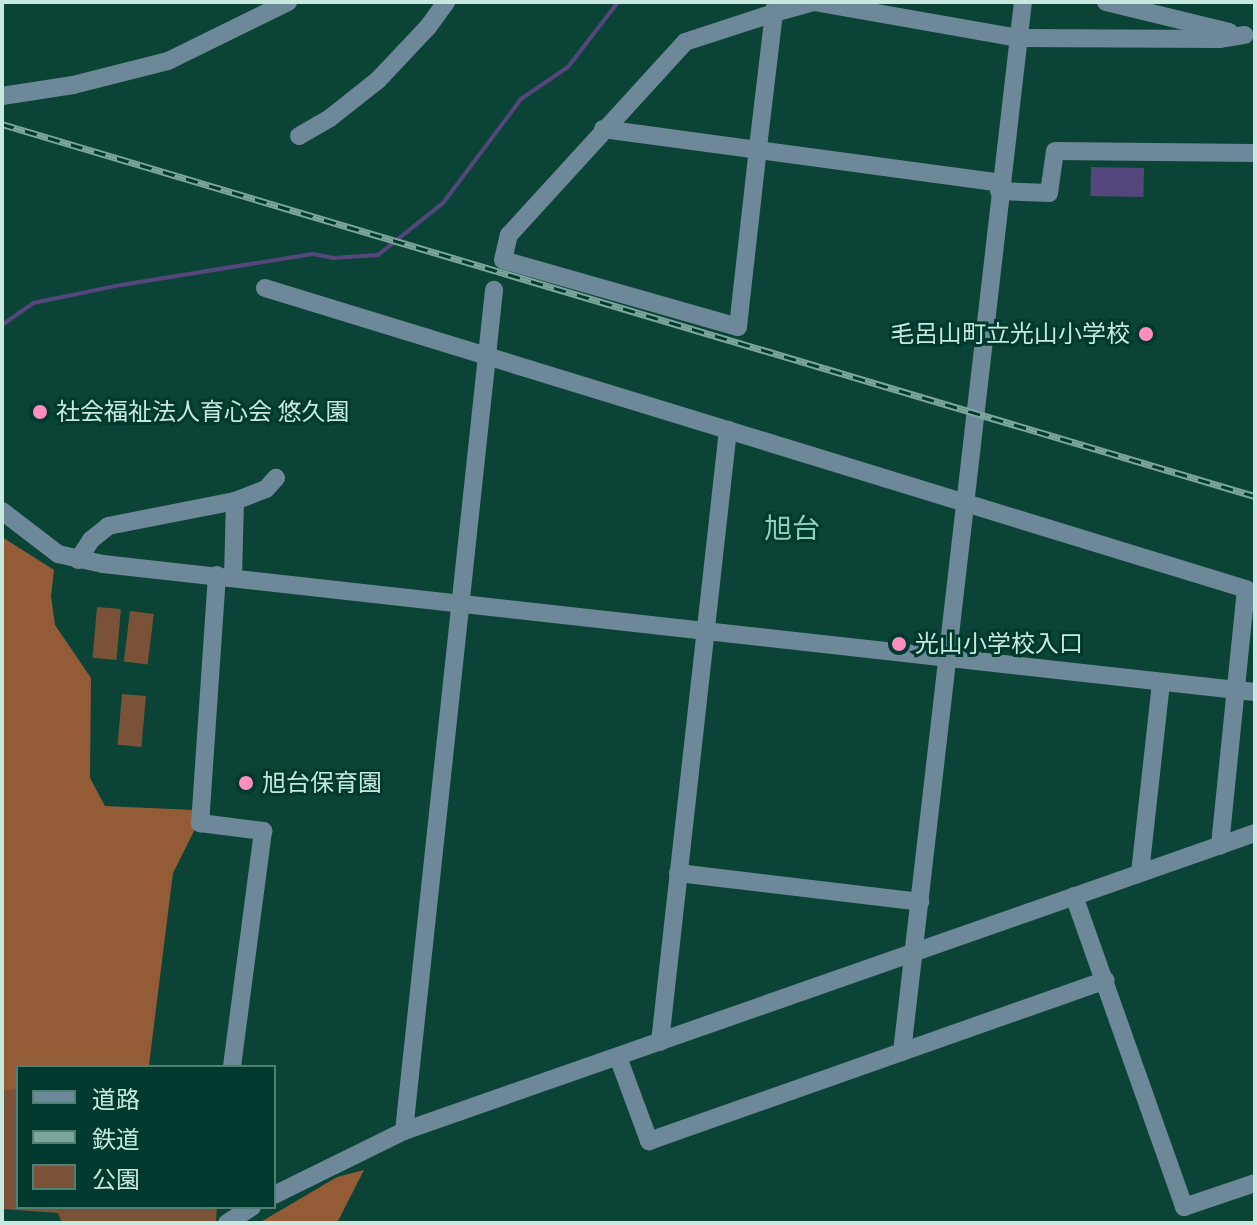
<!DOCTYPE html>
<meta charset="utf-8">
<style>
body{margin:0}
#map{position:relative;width:1257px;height:1225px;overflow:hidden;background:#0c4337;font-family:"IBM Plex Serif","Noto Sans JP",serif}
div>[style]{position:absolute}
.green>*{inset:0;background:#795238;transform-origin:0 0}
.forest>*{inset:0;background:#935c37}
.water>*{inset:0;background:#55477d;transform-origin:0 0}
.stream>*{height:4px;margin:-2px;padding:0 2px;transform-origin:2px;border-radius:2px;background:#55477d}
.minor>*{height:18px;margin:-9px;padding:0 9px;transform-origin:9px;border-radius:9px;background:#6d8898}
.rail>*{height:7px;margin-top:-3.5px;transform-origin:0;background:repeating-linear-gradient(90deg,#00392d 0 12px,#7ca69b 0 24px);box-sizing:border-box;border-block:2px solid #7ca69b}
.dots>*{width:22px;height:22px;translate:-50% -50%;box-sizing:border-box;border:4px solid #00392d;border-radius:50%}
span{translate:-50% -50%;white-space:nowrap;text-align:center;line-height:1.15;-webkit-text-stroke:6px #00392d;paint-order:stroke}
.poi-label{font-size:24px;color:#c7e8de}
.right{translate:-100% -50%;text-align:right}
.left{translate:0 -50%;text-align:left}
.quarter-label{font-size:28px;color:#8ccfbc}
.frame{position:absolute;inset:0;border:4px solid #c7e8de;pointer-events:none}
.legend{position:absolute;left:16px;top:1065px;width:260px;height:144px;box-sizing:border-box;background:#00392d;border:2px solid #507f74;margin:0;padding:10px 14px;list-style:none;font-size:24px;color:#c7e8de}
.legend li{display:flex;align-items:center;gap:16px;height:40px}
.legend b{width:40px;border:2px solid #507f74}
</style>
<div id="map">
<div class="green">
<div style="left:97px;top:607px;width:24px;height:51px;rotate:5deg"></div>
<div style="left:130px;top:611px;width:24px;height:51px;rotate:7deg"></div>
<div style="left:122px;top:694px;width:24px;height:51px;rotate:5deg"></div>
<div style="clip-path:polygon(2px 1064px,18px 1067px,18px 1207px,217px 1207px,216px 1223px,62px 1223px,58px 1213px,2px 1209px)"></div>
</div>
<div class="forest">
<div style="clip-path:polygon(2px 537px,54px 570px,51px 596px,55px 625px,91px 678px,90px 778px,105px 806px,194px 810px,194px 831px,173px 873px,149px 1065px,18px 1067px,18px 1088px,2px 1091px)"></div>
<div style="clip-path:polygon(364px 1170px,337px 1223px,259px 1223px,337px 1177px)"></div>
</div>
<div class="water">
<div style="left:1091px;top:167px;width:53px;height:29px;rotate:1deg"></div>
</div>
<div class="stream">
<div style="left:2px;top:325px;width:38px;rotate:-35deg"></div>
<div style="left:33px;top:303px;width:90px;rotate:-11.6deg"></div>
<div style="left:121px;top:285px;width:194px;rotate:-9.2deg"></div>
<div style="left:313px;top:254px;width:20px;rotate:11deg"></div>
<div style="left:333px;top:258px;width:45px;rotate:-3.8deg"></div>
<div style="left:378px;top:255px;width:83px;rotate:-38.7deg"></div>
<div style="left:443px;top:203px;width:130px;rotate:-53.1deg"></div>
<div style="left:521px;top:99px;width:57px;rotate:-34.2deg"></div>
<div style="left:568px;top:67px;width:82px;rotate:-52.4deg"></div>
</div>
<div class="minor">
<div style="left:776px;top:2px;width:11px;rotate:100deg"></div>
<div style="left:774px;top:13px;width:136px;rotate:96.8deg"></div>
<div style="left:758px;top:148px;width:180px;rotate:96.4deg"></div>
<div style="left:738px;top:327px;width:244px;rotate:-164.1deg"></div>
<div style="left:503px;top:260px;width:26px;rotate:-77deg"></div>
<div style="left:509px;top:235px;width:261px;rotate:-47.6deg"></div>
<div style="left:685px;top:42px;width:94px;rotate:-18deg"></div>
<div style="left:774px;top:13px;width:41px;rotate:-15.4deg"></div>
<div style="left:814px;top:2px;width:207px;rotate:10deg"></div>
<div style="left:1018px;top:38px;width:201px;rotate:0.3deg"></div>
<div style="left:1219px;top:39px;width:26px;rotate:-9deg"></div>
<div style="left:1106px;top:2px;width:127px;rotate:13.7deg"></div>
<div style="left:2px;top:96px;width:72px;rotate:-8.8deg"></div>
<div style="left:73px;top:85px;width:98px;rotate:-14.2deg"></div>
<div style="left:168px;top:61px;width:134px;rotate:-26.2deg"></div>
<div style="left:603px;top:129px;width:401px;rotate:7.7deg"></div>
<div style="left:299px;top:136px;width:36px;rotate:-30deg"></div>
<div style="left:330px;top:118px;width:61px;rotate:-38.4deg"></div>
<div style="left:378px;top:80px;width:73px;rotate:-46.7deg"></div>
<div style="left:428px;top:27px;width:31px;rotate:-54deg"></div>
<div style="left:999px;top:191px;width:50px;rotate:2.3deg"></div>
<div style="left:1049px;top:193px;width:42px;rotate:-81.9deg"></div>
<div style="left:1055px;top:151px;width:200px;rotate:0.6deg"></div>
<div style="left:265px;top:288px;width:1026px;rotate:17.06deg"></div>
<div style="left:1246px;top:589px;width:258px;rotate:95.8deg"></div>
<div style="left:2px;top:511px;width:71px;rotate:37.5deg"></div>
<div style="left:58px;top:554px;width:46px;rotate:12.5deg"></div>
<div style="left:103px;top:564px;width:1159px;rotate:6.34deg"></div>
<div style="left:78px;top:560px;width:24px;rotate:-57deg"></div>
<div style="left:91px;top:540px;width:22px;rotate:-39deg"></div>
<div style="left:108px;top:526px;width:129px;rotate:-11.1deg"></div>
<div style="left:235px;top:501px;width:33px;rotate:-21deg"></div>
<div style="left:266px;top:489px;width:15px;rotate:-48deg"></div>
<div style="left:217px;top:575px;width:249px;rotate:93.9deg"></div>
<div style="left:200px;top:823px;width:64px;rotate:7.2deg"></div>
<div style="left:263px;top:831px;width:238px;rotate:97.5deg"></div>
<div style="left:233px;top:577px;width:76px;rotate:-88.5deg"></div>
<div style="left:678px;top:873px;width:244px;rotate:6.8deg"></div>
<div style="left:1140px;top:873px;width:192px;rotate:-83.7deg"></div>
<div style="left:1074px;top:896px;width:330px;rotate:70.5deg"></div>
<div style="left:1184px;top:1207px;width:75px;rotate:-18.7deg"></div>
<div style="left:660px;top:1042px;width:616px;rotate:-83.66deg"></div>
<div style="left:902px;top:1052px;width:1057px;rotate:-83.43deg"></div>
<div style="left:618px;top:1057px;width:90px;rotate:69.7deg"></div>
<div style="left:649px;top:1141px;width:484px;rotate:-19.4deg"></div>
<div style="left:404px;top:1131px;width:846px;rotate:-83.89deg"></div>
<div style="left:274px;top:1195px;width:145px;rotate:-26.2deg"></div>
<div style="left:404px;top:1131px;width:902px;rotate:-19.3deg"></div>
<div style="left:227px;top:1223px;width:30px;rotate:-33deg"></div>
</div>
<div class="rail">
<div style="left:2px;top:124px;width:1307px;rotate:16.54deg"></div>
</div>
<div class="dots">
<div style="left:1146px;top:334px;background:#fe8ebd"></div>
<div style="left:40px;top:412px;background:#fe8ebd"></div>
<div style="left:899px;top:644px;background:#fe8ebd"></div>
<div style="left:246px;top:783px;background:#fe8ebd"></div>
</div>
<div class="poi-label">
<span class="right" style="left:1130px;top:334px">毛呂山町立光山小学校</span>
<span class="left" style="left:56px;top:412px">社会福祉法人育心会 悠久園</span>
<span class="left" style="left:915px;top:644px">光山小学校入口</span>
<span class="left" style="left:262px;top:783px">旭台保育園</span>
</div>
<div class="quarter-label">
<span style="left:792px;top:528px">旭台</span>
</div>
<div class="frame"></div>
<ul class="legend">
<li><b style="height:10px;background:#6d8898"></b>道路</li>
<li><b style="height:10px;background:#7ca69b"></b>鉄道</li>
<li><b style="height:22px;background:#795238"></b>公園</li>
</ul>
</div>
